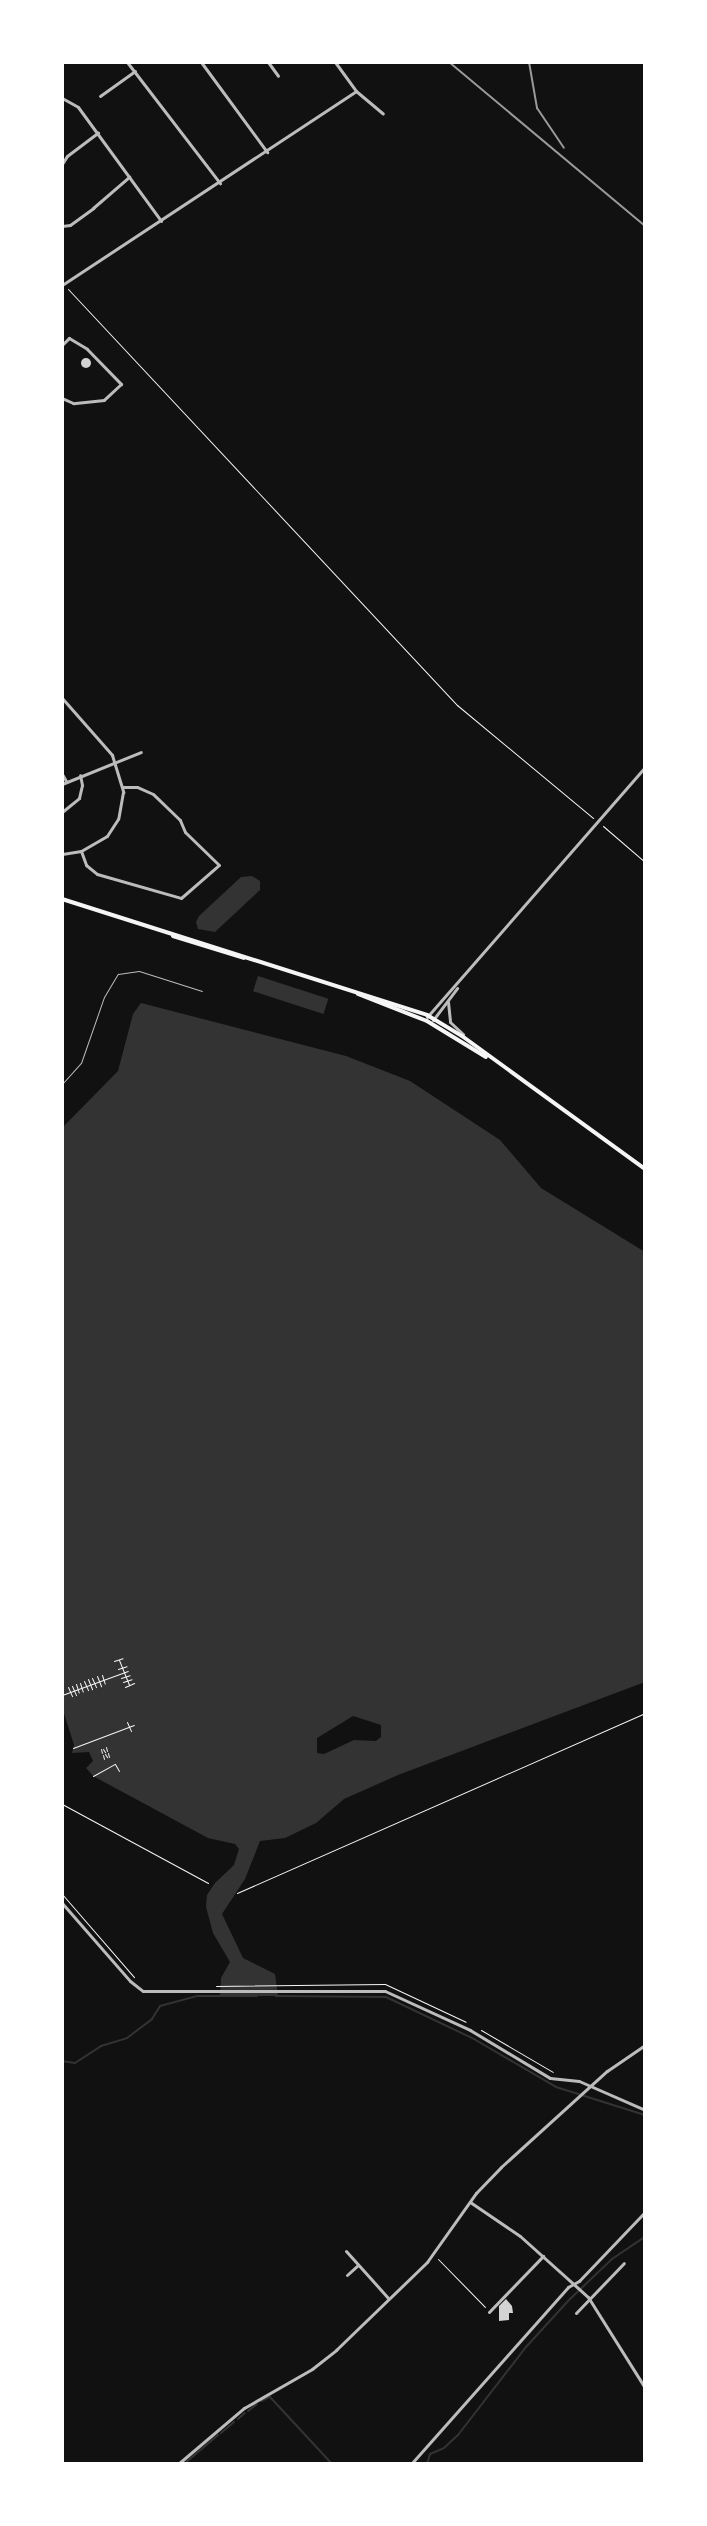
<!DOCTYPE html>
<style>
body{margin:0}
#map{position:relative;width:707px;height:2526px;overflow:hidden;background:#111;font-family:"Exo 2",sans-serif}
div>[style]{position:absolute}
.water>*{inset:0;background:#333;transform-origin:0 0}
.stream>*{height:2px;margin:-1px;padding:0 1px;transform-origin:1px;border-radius:1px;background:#333}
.building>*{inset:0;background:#d3d3d3}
.round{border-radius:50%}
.path>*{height:1px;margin:-0.5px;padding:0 0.5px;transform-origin:0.5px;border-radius:0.5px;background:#f5f5f5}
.service>*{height:1px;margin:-0.5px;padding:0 0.5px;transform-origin:0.5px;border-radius:0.5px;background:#bcbcbc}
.minor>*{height:3px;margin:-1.5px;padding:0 1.5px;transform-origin:1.5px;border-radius:1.5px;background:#bcbcbc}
.tertiary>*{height:3px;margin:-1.5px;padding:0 1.5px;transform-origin:1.5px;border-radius:1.5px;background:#bcbcbc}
.primary>*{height:4px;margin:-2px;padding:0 2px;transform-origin:2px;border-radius:2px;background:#f5f5f5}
.rail>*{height:2px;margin:-1px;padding:0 1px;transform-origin:1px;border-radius:1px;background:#9a9a9a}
span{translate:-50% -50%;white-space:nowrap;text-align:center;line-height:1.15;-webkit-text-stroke:8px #fff;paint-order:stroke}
.frame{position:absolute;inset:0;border:64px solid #fff;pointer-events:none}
</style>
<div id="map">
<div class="water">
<div style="clip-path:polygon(252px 876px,260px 881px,260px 890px,215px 932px,198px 929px,196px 922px,199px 916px,241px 877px)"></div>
<div style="left:258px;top:976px;width:74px;height:16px;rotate:18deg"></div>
<div style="clip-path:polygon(evenodd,141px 1003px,346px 1056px,410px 1081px,500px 1140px,541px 1188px,645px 1252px,645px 1682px,398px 1775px,344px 1799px,316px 1823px,285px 1838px,260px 1841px,245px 1879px,222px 1914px,243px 1958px,275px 1974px,278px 1996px,220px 1996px,221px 1978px,230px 1962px,213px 1933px,206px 1907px,207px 1895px,215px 1883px,234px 1865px,239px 1849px,235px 1844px,208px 1838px,93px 1776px,86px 1768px,93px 1761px,89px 1752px,72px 1753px,74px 1745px,62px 1707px,62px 1128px,118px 1071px,133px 1014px,141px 1003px,353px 1716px,381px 1725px,381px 1737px,376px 1741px,354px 1740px,324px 1754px,317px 1753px,317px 1738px,353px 1716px)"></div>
</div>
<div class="stream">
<div style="left:276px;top:1996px;width:110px;rotate:0.5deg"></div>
<div style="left:386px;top:1997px;width:98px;rotate:25.5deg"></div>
<div style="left:474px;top:2039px;width:95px;rotate:30.3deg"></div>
<div style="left:556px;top:2087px;width:93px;rotate:17.5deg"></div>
<div style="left:62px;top:2061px;width:13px;rotate:9deg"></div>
<div style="left:75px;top:2063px;width:31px;rotate:-33deg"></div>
<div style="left:101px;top:2046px;width:27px;rotate:-17deg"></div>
<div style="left:127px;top:2038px;width:31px;rotate:-37deg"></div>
<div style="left:152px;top:2019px;width:15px;rotate:-58deg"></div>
<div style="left:160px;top:2006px;width:39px;rotate:-15deg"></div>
<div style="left:198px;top:1996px;width:59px"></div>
<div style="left:261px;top:2401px;width:10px;rotate:-24deg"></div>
<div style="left:270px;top:2397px;width:91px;rotate:47.2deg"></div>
<div style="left:248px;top:2411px;width:11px;rotate:-38deg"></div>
<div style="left:238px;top:2419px;width:9px;rotate:-41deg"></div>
<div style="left:221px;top:2433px;width:17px;rotate:-40deg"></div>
<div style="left:184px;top:2464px;width:45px;rotate:-40.5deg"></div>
<div style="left:427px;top:2464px;width:10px;rotate:-73deg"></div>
<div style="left:430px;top:2454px;width:15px;rotate:-23deg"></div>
<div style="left:444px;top:2448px;width:19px;rotate:-43deg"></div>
<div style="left:458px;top:2435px;width:111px;rotate:-52.3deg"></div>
<div style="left:526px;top:2347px;width:62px;rotate:-47.6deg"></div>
<div style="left:568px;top:2301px;width:61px;rotate:-43.7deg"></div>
<div style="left:612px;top:2259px;width:40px;rotate:-34deg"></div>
</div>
<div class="building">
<div class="round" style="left:81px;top:358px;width:10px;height:10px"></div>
<div style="clip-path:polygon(506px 2299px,512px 2306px,513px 2313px,509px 2313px,509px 2320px,499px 2321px,499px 2306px)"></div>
</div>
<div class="path">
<div style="left:68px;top:289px;width:570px;rotate:46.92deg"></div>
<div style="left:457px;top:705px;width:177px;rotate:39.7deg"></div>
<div style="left:603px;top:826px;width:55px;rotate:40.6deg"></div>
<div style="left:119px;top:1660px;width:27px;rotate:68deg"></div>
<div style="left:114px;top:1661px;width:9px;rotate:-18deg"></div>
<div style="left:118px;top:1669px;width:9px;rotate:-18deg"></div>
<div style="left:102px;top:1675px;width:9px;rotate:72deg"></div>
<div style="left:97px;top:1676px;width:11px;rotate:68deg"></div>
<div style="left:92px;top:1678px;width:10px;rotate:66deg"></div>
<div style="left:121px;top:1678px;width:9px;rotate:-18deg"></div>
<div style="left:88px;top:1679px;width:11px;rotate:68deg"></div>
<div style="left:84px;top:1681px;width:10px;rotate:66deg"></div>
<div style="left:123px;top:1682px;width:9px;rotate:-18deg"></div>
<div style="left:80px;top:1683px;width:9px;rotate:72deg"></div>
<div style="left:76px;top:1684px;width:9px;rotate:72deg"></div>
<div style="left:72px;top:1686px;width:10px;rotate:66deg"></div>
<div style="left:68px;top:1687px;width:10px;rotate:66deg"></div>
<div style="left:125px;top:1687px;width:10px;rotate:-24deg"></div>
<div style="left:62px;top:1695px;width:70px;rotate:-20deg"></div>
<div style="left:127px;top:1722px;width:10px;rotate:66deg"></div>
<div style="left:106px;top:1747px;width:4px;rotate:76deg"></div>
<div style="left:73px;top:1748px;width:65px;rotate:-20.7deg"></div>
<div style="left:101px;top:1749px;width:4px;rotate:76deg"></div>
<div style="left:103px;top:1749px;width:4px;rotate:56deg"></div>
<div style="left:108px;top:1753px;width:4px;rotate:76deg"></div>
<div style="left:105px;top:1754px;width:4px;rotate:56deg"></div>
<div style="left:103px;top:1755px;width:4px;rotate:76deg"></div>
<div style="left:93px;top:1776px;width:25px;rotate:-29deg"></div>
<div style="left:115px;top:1764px;width:8px;rotate:60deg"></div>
<div style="left:62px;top:1804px;width:166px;rotate:28.4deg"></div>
<div style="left:237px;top:1893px;width:446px;rotate:-23.8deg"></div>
<div style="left:62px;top:1894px;width:110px;rotate:49.1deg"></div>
<div style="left:216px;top:1986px;width:169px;rotate:-0.7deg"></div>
<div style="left:385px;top:1984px;width:89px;rotate:25.1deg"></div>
<div style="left:481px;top:2030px;width:83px;rotate:30.3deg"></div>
<div style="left:438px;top:2259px;width:67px;rotate:45.6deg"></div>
</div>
<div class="service">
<div style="left:62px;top:1084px;width:28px;rotate:-48deg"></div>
<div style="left:81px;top:1063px;width:70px;rotate:-70.8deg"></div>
<div style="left:104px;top:997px;width:27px;rotate:-59deg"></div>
<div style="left:118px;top:974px;width:21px;rotate:-8deg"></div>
<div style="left:139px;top:971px;width:66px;rotate:17.6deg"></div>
</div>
<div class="minor">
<div style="left:127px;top:62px;width:153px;rotate:52.5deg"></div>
<div style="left:201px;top:62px;width:112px;rotate:53.7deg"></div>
<div style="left:268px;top:62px;width:17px;rotate:54deg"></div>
<div style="left:335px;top:62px;width:36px;rotate:54deg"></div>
<div style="left:356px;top:91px;width:35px;rotate:40deg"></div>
<div style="left:100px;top:96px;width:43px;rotate:-35.5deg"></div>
<div style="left:62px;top:98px;width:18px;rotate:29deg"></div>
<div style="left:78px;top:107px;width:141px;rotate:53.9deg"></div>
<div style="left:62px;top:164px;width:9px;rotate:-58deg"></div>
<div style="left:67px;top:156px;width:39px;rotate:-37deg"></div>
<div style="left:62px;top:226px;width:8px;rotate:-7deg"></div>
<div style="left:70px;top:225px;width:29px;rotate:-36deg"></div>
<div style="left:93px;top:208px;width:48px;rotate:-40.7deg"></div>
<div style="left:62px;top:285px;width:352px;rotate:-33.4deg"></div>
<div style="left:62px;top:345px;width:10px;rotate:-45deg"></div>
<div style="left:69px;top:338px;width:21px;rotate:31deg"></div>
<div style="left:87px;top:349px;width:49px;rotate:45.8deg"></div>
<div style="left:121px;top:384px;width:23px;rotate:137deg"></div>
<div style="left:104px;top:400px;width:31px;rotate:174deg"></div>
<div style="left:73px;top:403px;width:12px;rotate:-156deg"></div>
<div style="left:62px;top:698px;width:76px;rotate:48.7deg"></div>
<div style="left:112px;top:755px;width:39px;rotate:73deg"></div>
<div style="left:123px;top:792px;width:27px;rotate:100deg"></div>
<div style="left:118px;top:819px;width:20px;rotate:123deg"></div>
<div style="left:107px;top:836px;width:30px;rotate:150deg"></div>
<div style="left:81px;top:851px;width:19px;rotate:171deg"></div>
<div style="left:62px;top:774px;width:8px;rotate:60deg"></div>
<div style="left:62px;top:784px;width:85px;rotate:-22.1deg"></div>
<div style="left:62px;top:812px;width:22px;rotate:-39deg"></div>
<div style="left:79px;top:798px;width:13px;rotate:-77deg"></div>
<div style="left:82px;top:785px;width:10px;rotate:-101deg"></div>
<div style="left:81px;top:851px;width:15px;rotate:70deg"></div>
<div style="left:86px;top:865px;width:14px;rotate:39deg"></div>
<div style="left:97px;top:874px;width:87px;rotate:15.9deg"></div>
<div style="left:181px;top:898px;width:50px;rotate:-41deg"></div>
<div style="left:219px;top:865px;width:47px;rotate:-135.9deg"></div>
<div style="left:185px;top:832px;width:13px;rotate:-113deg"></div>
<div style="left:180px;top:820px;width:37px;rotate:-136deg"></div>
<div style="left:153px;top:794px;width:17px;rotate:-156deg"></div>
<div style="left:137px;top:787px;width:14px;rotate:180deg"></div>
<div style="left:62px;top:1903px;width:103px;rotate:48.9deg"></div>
<div style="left:130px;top:1981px;width:16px;rotate:38deg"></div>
<div style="left:143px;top:1991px;width:242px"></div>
<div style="left:385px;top:1991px;width:94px;rotate:24.6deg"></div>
<div style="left:470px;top:2030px;width:93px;rotate:31deg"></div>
<div style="left:550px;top:2078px;width:29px;rotate:6deg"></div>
<div style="left:579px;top:2081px;width:72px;rotate:23.7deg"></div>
<div style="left:470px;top:2202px;width:60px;rotate:34.2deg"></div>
<div style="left:520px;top:2236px;width:91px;rotate:41.9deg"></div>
<div style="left:588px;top:2297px;width:107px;rotate:57.9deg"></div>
<div style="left:346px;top:2251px;width:64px;rotate:48.1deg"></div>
<div style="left:347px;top:2275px;width:15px;rotate:-42deg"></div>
<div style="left:489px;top:2312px;width:78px;rotate:-46deg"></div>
<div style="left:576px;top:2313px;width:69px;rotate:-46.2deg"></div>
<div style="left:411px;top:2464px;width:237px;rotate:-48.4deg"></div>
<div style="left:568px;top:2287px;width:13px;rotate:-29deg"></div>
<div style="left:579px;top:2281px;width:95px;rotate:-46.3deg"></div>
</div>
<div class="tertiary">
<div style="left:448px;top:1002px;width:20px;rotate:84deg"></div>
<div style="left:450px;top:1022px;width:18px;rotate:43deg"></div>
<div style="left:427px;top:1017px;width:332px;rotate:-48.9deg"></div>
<div style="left:433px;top:1020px;width:40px;rotate:-53deg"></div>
<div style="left:178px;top:2464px;width:87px;rotate:-40.3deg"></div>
<div style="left:244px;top:2408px;width:78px;rotate:-29.8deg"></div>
<div style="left:312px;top:2369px;width:31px;rotate:-38deg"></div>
<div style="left:336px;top:2350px;width:127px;rotate:-44deg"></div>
<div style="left:427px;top:2262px;width:85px;rotate:-54.6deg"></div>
<div style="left:476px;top:2193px;width:36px;rotate:-46deg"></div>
<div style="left:501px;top:2167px;width:143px;rotate:-42.2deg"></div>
<div style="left:607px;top:2071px;width:46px;rotate:-34.4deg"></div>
</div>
<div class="primary">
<div style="left:62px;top:899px;width:383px;rotate:17.6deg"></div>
<div style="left:427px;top:1015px;width:41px;rotate:31deg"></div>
<div style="left:462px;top:1036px;width:226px;rotate:36deg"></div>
<div style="left:173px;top:936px;width:74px;rotate:17.2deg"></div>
<div style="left:358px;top:994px;width:74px;rotate:21.4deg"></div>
<div style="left:427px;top:1021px;width:69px;rotate:31.4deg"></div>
</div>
<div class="rail">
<div style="left:449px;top:62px;width:256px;rotate:39.9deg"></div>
<div style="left:529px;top:62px;width:47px;rotate:80.1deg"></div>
<div style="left:537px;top:108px;width:48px;rotate:56deg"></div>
</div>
<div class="frame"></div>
</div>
